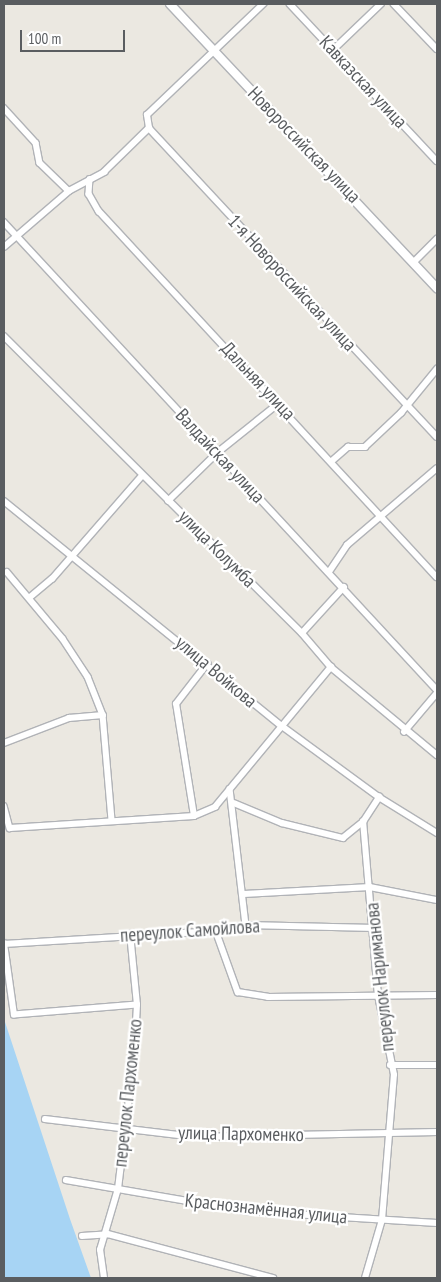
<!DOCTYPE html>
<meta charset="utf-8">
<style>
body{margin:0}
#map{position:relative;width:441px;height:1282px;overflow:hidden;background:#ebe8e1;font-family:"PT Sans Narrow",sans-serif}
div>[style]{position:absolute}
.water>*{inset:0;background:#a7d4f4}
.roads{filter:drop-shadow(1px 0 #b1b3b7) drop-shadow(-1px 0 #b1b3b7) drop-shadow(0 1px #b1b3b7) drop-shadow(0 -1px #b1b3b7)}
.street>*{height:5.5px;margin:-2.75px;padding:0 2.75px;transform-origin:2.75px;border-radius:2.75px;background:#fff}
.secondary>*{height:8px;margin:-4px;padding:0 4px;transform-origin:4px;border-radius:4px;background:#fff}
span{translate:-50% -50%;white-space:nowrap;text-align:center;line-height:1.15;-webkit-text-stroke:4.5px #fff;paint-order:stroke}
.street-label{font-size:19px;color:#5a5d60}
.frame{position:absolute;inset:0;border:5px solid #5a5d60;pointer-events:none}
.scale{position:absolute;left:20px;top:30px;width:105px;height:22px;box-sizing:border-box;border:2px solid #5a5d60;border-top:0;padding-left:6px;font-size:15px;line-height:18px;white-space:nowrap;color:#5a5d60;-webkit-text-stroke:4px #fff;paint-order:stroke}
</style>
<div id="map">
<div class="water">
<div style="clip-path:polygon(4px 1019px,70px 1219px,91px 1278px,4px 1278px)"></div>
</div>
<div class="roads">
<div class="street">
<div style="left:290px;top:4px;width:215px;rotate:46.9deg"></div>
<div style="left:394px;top:4px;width:62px;rotate:46.3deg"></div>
<div style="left:333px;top:50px;width:66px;rotate:-43.8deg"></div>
<div style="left:4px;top:108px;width:47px;rotate:47.6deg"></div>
<div style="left:36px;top:143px;width:20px;rotate:79deg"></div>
<div style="left:40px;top:163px;width:40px;rotate:44deg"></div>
<div style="left:149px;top:128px;width:422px;rotate:47deg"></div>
<div style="left:90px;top:179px;width:15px;rotate:94deg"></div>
<div style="left:89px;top:194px;width:20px;rotate:60deg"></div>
<div style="left:99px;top:211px;width:498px;rotate:47.3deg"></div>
<div style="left:4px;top:222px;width:638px;rotate:47.22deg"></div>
<div style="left:4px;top:247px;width:86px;rotate:-40.7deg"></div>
<div style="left:69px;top:191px;width:40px;rotate:-28deg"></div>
<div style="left:104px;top:172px;width:63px;rotate:-44.4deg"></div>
<div style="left:149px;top:128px;width:13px;rotate:-99deg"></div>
<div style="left:147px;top:115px;width:161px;rotate:-43.7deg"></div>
<div style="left:414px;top:262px;width:33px;rotate:-45deg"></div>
<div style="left:4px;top:336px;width:421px;rotate:44.9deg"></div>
<div style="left:302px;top:633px;width:45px;rotate:49.5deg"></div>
<div style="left:331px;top:667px;width:138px;rotate:39.7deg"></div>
<div style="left:333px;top:460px;width:20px;rotate:-41deg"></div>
<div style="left:348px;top:447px;width:17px"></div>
<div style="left:365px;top:447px;width:50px;rotate:-43.4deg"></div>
<div style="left:401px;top:413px;width:57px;rotate:-50.7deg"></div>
<div style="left:4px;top:501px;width:358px;rotate:39deg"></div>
<div style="left:282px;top:726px;width:120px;rotate:36.2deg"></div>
<div style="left:379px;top:797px;width:68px;rotate:31.8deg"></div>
<div style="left:168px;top:501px;width:69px;rotate:-44.4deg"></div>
<div style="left:217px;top:453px;width:78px;rotate:-38.8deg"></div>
<div style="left:7px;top:572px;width:87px;rotate:50.1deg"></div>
<div style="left:63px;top:639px;width:45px;rotate:56.7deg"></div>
<div style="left:88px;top:677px;width:41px;rotate:68.5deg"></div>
<div style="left:103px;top:715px;width:104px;rotate:85.1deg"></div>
<div style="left:329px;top:572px;width:32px;rotate:-56deg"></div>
<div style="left:347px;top:545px;width:118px;rotate:-40.5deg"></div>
<div style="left:29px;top:598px;width:30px;rotate:-40deg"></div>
<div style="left:52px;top:579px;width:135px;rotate:-48.9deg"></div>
<div style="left:302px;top:633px;width:62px;rotate:-47.6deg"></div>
<div style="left:404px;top:732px;width:51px;rotate:-49.8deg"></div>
<div style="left:4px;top:743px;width:70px;rotate:-21deg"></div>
<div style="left:69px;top:718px;width:34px;rotate:-5deg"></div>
<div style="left:230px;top:789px;width:137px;rotate:83.3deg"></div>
<div style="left:234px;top:803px;width:52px;rotate:22.6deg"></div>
<div style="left:282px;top:823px;width:63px;rotate:13.8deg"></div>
<div style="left:343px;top:838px;width:26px;rotate:-39deg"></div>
<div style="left:4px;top:806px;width:23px;rotate:75deg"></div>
<div style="left:10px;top:828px;width:184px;rotate:-3.7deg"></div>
<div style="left:194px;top:816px;width:23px;rotate:-23deg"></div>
<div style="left:215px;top:807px;width:182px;rotate:-50.4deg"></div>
<div style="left:194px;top:816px;width:113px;rotate:-99.1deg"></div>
<div style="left:176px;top:704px;width:51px;rotate:-52.2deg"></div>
<div style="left:244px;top:894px;width:126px;rotate:-3.2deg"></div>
<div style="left:370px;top:887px;width:68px;rotate:11deg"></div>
<div style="left:216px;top:931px;width:65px;rotate:70.2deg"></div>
<div style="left:238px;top:992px;width:30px;rotate:9deg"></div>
<div style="left:268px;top:997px;width:169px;rotate:-0.7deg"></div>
<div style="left:137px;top:1005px;width:123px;rotate:175.4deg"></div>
<div style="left:14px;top:1015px;width:72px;rotate:-98deg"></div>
<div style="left:4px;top:944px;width:212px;rotate:-3.5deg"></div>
<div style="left:216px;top:931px;width:31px;rotate:-11deg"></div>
<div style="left:246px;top:925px;width:129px;rotate:1.3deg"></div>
<div style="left:390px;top:1065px;width:47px"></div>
<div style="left:45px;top:1119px;width:151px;rotate:6.8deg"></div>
<div style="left:195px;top:1137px;width:242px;rotate:-1.2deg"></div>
<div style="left:66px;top:1180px;width:182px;rotate:9.8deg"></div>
<div style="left:245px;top:1211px;width:192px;rotate:3.6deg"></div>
<div style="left:82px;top:1236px;width:26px;rotate:-4deg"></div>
<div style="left:108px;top:1234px;width:171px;rotate:14.9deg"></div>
<div style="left:104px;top:1278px;width:28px;rotate:-98deg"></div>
<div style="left:100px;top:1250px;width:64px;rotate:-73.6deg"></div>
<div style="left:118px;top:1189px;width:133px;rotate:-83.1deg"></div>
<div style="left:134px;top:1057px;width:52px;rotate:-86.7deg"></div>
<div style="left:137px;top:1005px;width:71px;rotate:-95.6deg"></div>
<div style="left:365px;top:1278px;width:60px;rotate:-73.7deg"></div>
<div style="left:382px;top:1220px;width:145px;rotate:-85.3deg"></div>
<div style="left:394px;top:1075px;width:81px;rotate:-101.4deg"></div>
<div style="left:378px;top:996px;width:175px;rotate:-94.9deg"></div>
<div style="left:363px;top:822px;width:30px;rotate:-57deg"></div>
</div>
<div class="secondary">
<div style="left:170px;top:4px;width:390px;rotate:46.8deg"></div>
</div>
</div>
<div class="street-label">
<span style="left:363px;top:82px;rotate:47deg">Кавказская улица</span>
<span style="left:304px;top:145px;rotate:46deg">Новороссийская улица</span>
<span style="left:292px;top:283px;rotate:47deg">1-я Новороссийская улица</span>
<span style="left:258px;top:381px;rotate:47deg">Дальняя улица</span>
<span style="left:220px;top:456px;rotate:47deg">Валдайская улица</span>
<span style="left:217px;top:549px;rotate:45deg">улица Колумба</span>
<span style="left:216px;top:672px;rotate:40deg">улица Войкова</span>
<span style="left:190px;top:931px;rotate:-4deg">переулок Самойлова</span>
<span style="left:380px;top:977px;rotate:-96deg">переулок Нариманова</span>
<span style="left:128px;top:1093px;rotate:-84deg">переулок Пархоменко</span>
<span style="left:241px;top:1134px;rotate:1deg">улица Пархоменко</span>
<span style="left:266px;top:1209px;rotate:6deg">Краснознамённая улица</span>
</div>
<div class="frame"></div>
<div class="scale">100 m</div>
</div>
